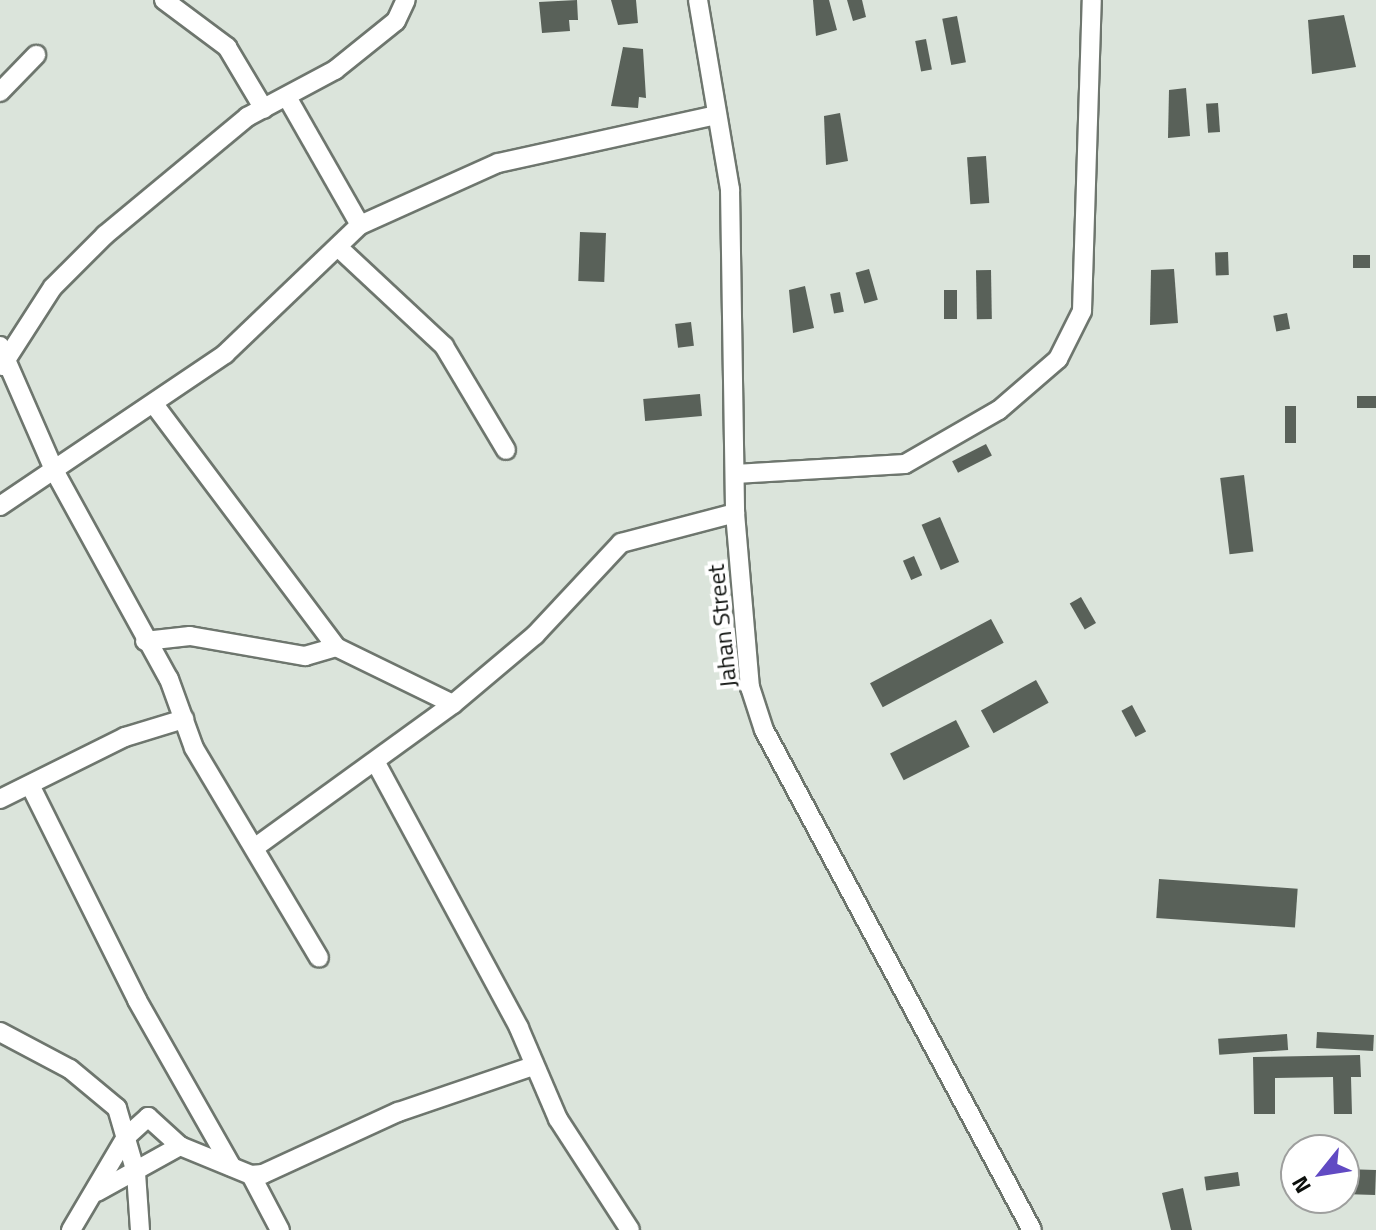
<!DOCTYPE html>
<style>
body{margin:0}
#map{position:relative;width:1376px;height:1230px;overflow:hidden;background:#dbe4db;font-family:"Titillium Web",sans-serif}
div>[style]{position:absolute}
.building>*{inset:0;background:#596159;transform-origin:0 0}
.roads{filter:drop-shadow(2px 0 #6e766e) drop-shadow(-2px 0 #6e766e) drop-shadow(0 2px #6e766e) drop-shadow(0 -2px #6e766e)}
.street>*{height:18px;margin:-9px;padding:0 9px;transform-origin:9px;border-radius:9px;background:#fff}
span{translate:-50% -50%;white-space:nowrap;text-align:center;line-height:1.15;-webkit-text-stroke:8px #fff;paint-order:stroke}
.street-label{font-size:24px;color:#0d100d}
.north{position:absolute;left:1280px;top:1134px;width:80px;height:80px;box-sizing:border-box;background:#fff;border:2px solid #9e9f9e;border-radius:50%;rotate:240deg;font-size:22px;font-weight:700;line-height:32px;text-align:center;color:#0d100d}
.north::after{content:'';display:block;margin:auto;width:28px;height:36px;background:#614ac3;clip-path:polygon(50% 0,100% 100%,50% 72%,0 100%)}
</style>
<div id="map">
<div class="building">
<div style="clip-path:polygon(577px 0,578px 20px,569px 20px,570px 31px,542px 33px,539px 2px)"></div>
<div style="clip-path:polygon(611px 0,636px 0,638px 23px,618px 25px)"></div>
<div style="clip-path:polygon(813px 0,829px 0,837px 30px,816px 36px)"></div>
<div style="clip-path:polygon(847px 0,862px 0,866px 17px,853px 21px)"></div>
<div style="clip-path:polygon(1344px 15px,1356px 67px,1312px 74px,1308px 20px)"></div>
<div style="left:957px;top:16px;width:47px;height:15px;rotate:79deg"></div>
<div style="left:926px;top:39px;width:31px;height:11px;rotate:79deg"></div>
<div style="clip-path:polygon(623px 47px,643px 49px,646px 98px,639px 97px,638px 108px,611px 106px)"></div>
<div style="clip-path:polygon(1186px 88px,1190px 136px,1168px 138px,1169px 90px)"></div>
<div style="left:1218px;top:103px;width:29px;height:12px;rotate:86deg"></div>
<div style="clip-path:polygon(840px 113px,848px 161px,826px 165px,824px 116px)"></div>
<div style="left:986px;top:156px;width:47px;height:19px;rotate:86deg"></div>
<div style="left:580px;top:232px;width:26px;height:49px;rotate:2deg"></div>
<div style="left:1228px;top:252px;width:23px;height:13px;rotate:88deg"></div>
<div style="left:1370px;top:255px;width:13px;height:17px;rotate:90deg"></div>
<div style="left:869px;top:269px;width:32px;height:14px;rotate:74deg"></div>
<div style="clip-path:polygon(1174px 269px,1178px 323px,1150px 325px,1151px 270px)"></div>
<div style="left:991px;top:270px;width:49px;height:15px;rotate:89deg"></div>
<div style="clip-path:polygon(805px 286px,814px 328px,793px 333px,789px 290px)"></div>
<div style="left:944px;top:290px;width:13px;height:29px"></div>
<div style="left:840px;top:292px;width:20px;height:10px;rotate:79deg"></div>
<div style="left:1287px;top:313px;width:16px;height:14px;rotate:79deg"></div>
<div style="left:691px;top:322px;width:24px;height:16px;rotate:83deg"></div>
<div style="left:700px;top:394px;width:22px;height:57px;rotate:85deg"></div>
<div style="left:1376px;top:396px;width:12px;height:19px;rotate:90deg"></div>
<div style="left:1285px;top:406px;width:11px;height:37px"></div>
<div style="left:986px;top:444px;width:13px;height:38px;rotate:63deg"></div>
<div style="left:1244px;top:475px;width:77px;height:24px;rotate:83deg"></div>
<div style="left:940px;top:517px;width:49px;height:20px;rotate:67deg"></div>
<div style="left:914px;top:556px;width:21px;height:12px;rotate:67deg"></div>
<div style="left:1081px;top:597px;width:30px;height:13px;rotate:60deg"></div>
<div style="left:991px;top:619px;width:27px;height:137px;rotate:62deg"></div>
<div style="left:1036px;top:680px;width:26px;height:63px;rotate:61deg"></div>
<div style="left:1132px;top:705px;width:30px;height:12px;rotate:62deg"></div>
<div style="left:956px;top:720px;width:30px;height:74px;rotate:63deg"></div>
<div style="left:1159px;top:879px;width:139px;height:39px;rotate:4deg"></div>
<div style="left:1317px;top:1032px;width:57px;height:16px;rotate:3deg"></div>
<div style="left:1287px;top:1034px;width:16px;height:69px;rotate:86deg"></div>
<div style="clip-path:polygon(1360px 1055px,1361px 1077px,1351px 1077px,1352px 1114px,1334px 1114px,1333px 1077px,1275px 1078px,1275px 1114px,1254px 1114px,1253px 1057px)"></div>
<div style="left:1344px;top:1169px;width:32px;height:25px;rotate:2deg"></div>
<div style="left:1238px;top:1172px;width:14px;height:34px;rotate:82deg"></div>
<div style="clip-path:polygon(1183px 1188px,1192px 1230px,1171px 1230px,1162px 1193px)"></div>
</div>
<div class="roads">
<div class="street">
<div style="left:164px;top:0;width:79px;rotate:36.7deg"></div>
<div style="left:227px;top:47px;width:72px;rotate:59.2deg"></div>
<div style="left:698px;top:0;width:192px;rotate:80.4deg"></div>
<div style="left:730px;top:189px;width:324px;rotate:89.1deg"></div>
<div style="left:735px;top:513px;width:175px;rotate:85.1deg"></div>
<div style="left:750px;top:687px;width:45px;rotate:72deg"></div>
<div style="left:764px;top:730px;width:567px;rotate:61.81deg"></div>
<div style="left:0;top:92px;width:52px;rotate:-45.8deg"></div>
<div style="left:287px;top:97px;width:147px;rotate:60.3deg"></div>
<div style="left:339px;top:248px;width:144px;rotate:43deg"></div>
<div style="left:444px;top:346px;width:121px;rotate:59.2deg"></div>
<div style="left:0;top:346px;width:137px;rotate:66.4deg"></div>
<div style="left:55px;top:472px;width:236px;rotate:61.2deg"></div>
<div style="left:169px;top:679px;width:73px;rotate:70.1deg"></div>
<div style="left:194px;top:748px;width:244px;rotate:59.2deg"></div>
<div style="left:2px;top:366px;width:94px;rotate:-57.2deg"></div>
<div style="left:53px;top:287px;width:74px;rotate:-45deg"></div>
<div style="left:105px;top:235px;width:185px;rotate:-39.7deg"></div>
<div style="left:247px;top:117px;width:100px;rotate:-28.1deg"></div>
<div style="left:335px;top:70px;width:78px;rotate:-38.8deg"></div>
<div style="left:396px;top:21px;width:23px;rotate:-65deg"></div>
<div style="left:156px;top:407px;width:300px;rotate:53.1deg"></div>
<div style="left:336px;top:647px;width:130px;rotate:26deg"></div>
<div style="left:735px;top:474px;width:170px;rotate:-3.4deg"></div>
<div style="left:905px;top:464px;width:108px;rotate:-29.9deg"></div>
<div style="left:999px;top:410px;width:78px;rotate:-40.8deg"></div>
<div style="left:1058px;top:359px;width:54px;rotate:-63.4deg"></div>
<div style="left:1082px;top:311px;width:311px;rotate:-88.2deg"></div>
<div style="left:0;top:506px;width:272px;rotate:-34deg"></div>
<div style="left:225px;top:354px;width:187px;rotate:-43.7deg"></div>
<div style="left:360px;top:225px;width:151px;rotate:-24.2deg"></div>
<div style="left:498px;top:163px;width:224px;rotate:-12.4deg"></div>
<div style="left:145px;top:641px;width:45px;rotate:-6.3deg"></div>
<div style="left:190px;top:636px;width:117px;rotate:9.9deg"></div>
<div style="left:305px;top:656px;width:32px;rotate:-16deg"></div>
<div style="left:376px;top:763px;width:301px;rotate:61.6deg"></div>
<div style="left:519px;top:1028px;width:99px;rotate:66.8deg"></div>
<div style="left:558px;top:1119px;width:132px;rotate:57deg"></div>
<div style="left:31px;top:787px;width:238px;rotate:63.5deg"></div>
<div style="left:137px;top:1000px;width:192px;rotate:60.4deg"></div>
<div style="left:0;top:799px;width:140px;rotate:-26.4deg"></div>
<div style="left:125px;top:737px;width:62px;rotate:-17deg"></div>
<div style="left:257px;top:846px;width:242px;rotate:-35.9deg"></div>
<div style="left:453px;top:704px;width:107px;rotate:-40.1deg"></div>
<div style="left:535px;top:635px;width:126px;rotate:-46.9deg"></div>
<div style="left:621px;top:543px;width:118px;rotate:-14.7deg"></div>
<div style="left:0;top:1032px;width:79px;rotate:27.9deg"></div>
<div style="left:70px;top:1069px;width:61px;rotate:39.7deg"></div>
<div style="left:117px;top:1108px;width:68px;rotate:73.7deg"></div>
<div style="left:136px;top:1173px;width:57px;rotate:86deg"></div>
<div style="left:251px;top:1175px;width:62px;rotate:62.2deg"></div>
<div style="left:97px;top:1192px;width:95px;rotate:-29deg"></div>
<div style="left:71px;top:1230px;width:108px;rotate:-59.4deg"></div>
<div style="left:126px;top:1137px;width:30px;rotate:-42deg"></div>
<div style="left:148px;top:1117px;width:43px;rotate:42.2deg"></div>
<div style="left:180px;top:1146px;width:77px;rotate:22.2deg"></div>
<div style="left:251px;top:1175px;width:12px;rotate:-5deg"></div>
<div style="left:263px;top:1174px;width:149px;rotate:-24.7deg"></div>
<div style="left:398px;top:1112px;width:143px;rotate:-18.8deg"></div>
</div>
</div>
<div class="street-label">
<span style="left:722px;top:626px;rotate:-96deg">Jahan Street</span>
</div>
<div class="north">N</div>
</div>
